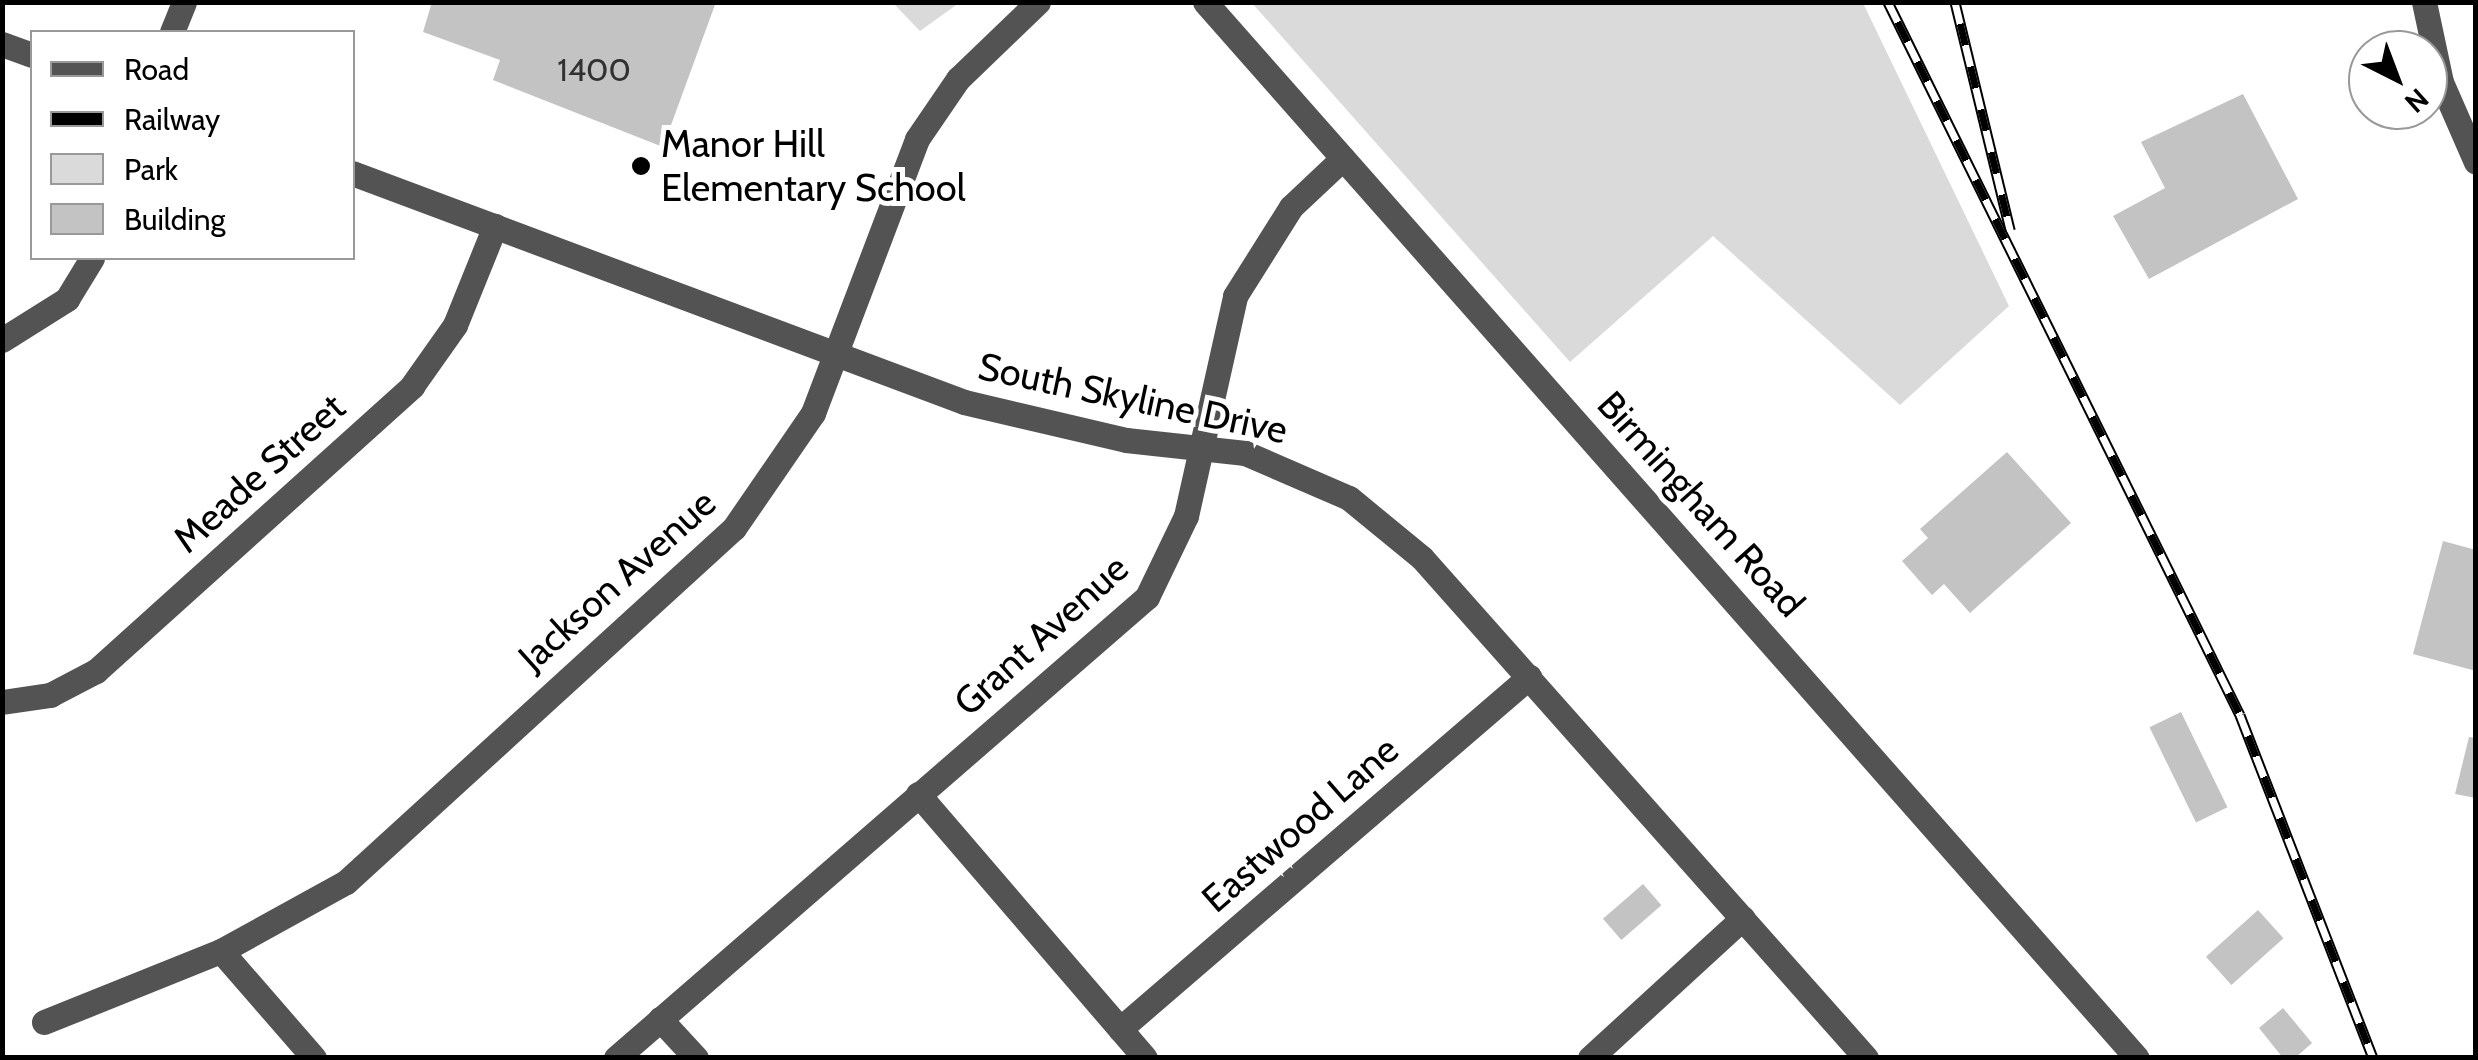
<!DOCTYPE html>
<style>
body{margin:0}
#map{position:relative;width:2478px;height:1060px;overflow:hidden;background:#fff;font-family:Cabin,sans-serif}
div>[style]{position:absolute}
.green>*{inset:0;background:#dadada}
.building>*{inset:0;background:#c3c3c3;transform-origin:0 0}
.minor>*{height:25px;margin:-12.5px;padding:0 12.5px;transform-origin:12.5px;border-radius:12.5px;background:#535353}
.rail>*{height:11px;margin-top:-5.5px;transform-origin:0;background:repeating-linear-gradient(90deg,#fff 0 22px,#000 0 44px);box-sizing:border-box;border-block:2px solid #000}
.dots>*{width:28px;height:28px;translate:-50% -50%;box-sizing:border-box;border:5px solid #fff;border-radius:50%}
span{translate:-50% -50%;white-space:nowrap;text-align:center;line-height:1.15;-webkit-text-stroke:10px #fff;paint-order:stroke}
.number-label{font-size:32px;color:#313131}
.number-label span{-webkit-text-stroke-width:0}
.poi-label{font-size:38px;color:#000}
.left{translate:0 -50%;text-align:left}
.street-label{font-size:38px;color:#000}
.frame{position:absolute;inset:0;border:5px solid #000;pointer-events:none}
.legend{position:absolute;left:30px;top:30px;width:325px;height:230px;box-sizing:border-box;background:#fff;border:2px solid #999;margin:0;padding:12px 18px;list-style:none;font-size:30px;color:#000}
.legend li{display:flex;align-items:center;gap:20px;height:50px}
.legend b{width:50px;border:2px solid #999}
.north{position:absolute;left:2348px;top:30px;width:100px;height:100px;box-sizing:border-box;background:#fff;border:2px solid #999;border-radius:50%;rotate:138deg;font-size:28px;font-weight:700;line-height:40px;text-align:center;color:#000}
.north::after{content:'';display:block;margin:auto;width:35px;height:45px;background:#000;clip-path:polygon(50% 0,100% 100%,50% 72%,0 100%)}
</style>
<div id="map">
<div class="green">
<div style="clip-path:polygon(893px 3px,959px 3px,920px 31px)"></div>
<div style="clip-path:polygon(1252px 3px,1863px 3px,2009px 306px,1900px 405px,1713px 236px,1570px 362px)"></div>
</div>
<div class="building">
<div style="clip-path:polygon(432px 2px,716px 2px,663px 147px,493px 80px,500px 60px,423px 32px)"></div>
<div style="clip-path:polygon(2243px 94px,2298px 199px,2149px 279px,2113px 216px,2165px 188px,2141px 142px)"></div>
<div style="clip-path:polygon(2007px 452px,2071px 523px,1970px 613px,1944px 584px,1932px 595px,1902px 561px,1928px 538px,1920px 529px)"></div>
<div style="clip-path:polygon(2443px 541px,2476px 550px,2476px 671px,2413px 654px)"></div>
<div style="left:2181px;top:712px;width:106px;height:35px;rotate:64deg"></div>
<div style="clip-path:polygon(2469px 737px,2476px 738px,2476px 798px,2455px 794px)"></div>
<div style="left:1643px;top:884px;width:28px;height:53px;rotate:49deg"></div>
<div style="left:2258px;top:910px;width:38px;height:70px;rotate:48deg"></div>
<div style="clip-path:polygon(2283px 1008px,2312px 1043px,2295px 1058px,2283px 1058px,2259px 1028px)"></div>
</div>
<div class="minor">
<div style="left:1205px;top:2px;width:1408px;rotate:48.57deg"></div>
<div style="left:2424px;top:2px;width:82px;rotate:78deg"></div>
<div style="left:2441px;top:82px;width:87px;rotate:66.4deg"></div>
<div style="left:172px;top:32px;width:32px;rotate:-68deg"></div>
<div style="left:2px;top:44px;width:32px;rotate:20deg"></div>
<div style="left:352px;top:173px;width:653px;rotate:20.51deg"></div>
<div style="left:964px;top:402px;width:166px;rotate:13.2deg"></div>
<div style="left:1126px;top:440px;width:120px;rotate:6.2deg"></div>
<div style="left:1245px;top:453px;width:113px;rotate:23.4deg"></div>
<div style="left:1349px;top:498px;width:94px;rotate:39.4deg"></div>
<div style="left:1422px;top:558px;width:669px;rotate:48.39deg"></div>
<div style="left:2px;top:340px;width:77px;rotate:-32.2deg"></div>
<div style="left:67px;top:299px;width:48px;rotate:-58.6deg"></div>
<div style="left:2px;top:702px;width:49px;rotate:-8.3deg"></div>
<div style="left:50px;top:695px;width:52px;rotate:-27.6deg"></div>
<div style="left:96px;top:671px;width:426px;rotate:-42deg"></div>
<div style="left:412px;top:386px;width:75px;rotate:-54.8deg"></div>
<div style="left:455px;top:325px;width:107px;rotate:-68deg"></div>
<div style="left:918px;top:794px;width:348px;rotate:49.3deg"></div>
<div style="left:221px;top:951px;width:142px;rotate:49deg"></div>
<div style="left:660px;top:1019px;width:53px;rotate:47.3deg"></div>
<div style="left:44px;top:1022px;width:191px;rotate:-21.9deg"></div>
<div style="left:221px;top:951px;width:143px;rotate:-28.9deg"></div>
<div style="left:346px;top:882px;width:525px;rotate:-42.38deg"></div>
<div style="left:734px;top:528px;width:140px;rotate:-55.5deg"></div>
<div style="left:813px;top:413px;width:293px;rotate:-69.2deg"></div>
<div style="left:917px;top:139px;width:73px;rotate:-55.7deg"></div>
<div style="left:958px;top:79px;width:111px;rotate:-43.9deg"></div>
<div style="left:1120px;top:1029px;width:540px;rotate:-40.72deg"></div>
<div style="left:616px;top:1058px;width:703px;rotate:-40.96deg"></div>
<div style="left:1147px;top:597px;width:90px;rotate:-64.3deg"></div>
<div style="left:1186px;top:516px;width:225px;rotate:-77.4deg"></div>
<div style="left:1235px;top:296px;width:105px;rotate:-57.8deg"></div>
<div style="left:1291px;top:207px;width:71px;rotate:-43.3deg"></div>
<div style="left:1590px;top:1058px;width:207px;rotate:-42.5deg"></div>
</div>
<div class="rail">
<div style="left:1888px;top:2px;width:795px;rotate:63.72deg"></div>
<div style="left:2240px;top:715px;width:368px;rotate:68.8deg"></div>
<div style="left:1955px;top:2px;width:235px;rotate:76.4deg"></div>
</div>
<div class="dots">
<div style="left:641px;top:166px;background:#000"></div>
</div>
<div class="number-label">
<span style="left:594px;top:70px">1400</span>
</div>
<div class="poi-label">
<span class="left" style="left:661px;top:166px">Manor Hill<br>Elementary School</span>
</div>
<div class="street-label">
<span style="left:1133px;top:398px;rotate:12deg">South Skyline Drive</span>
<span style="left:259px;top:473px;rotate:-42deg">Meade Street</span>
<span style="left:1701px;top:504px;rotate:48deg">Birmingham Road</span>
<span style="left:617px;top:580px;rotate:-42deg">Jackson Avenue</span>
<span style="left:1041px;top:635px;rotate:-42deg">Grant Avenue</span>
<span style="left:1300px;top:824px;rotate:-41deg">Eastwood Lane</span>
</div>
<div class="frame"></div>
<ul class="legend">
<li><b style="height:12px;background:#535353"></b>Road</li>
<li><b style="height:12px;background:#000"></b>Railway</li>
<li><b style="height:28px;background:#dadada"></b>Park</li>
<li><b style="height:28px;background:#c3c3c3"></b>Building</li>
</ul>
<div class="north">N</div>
</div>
